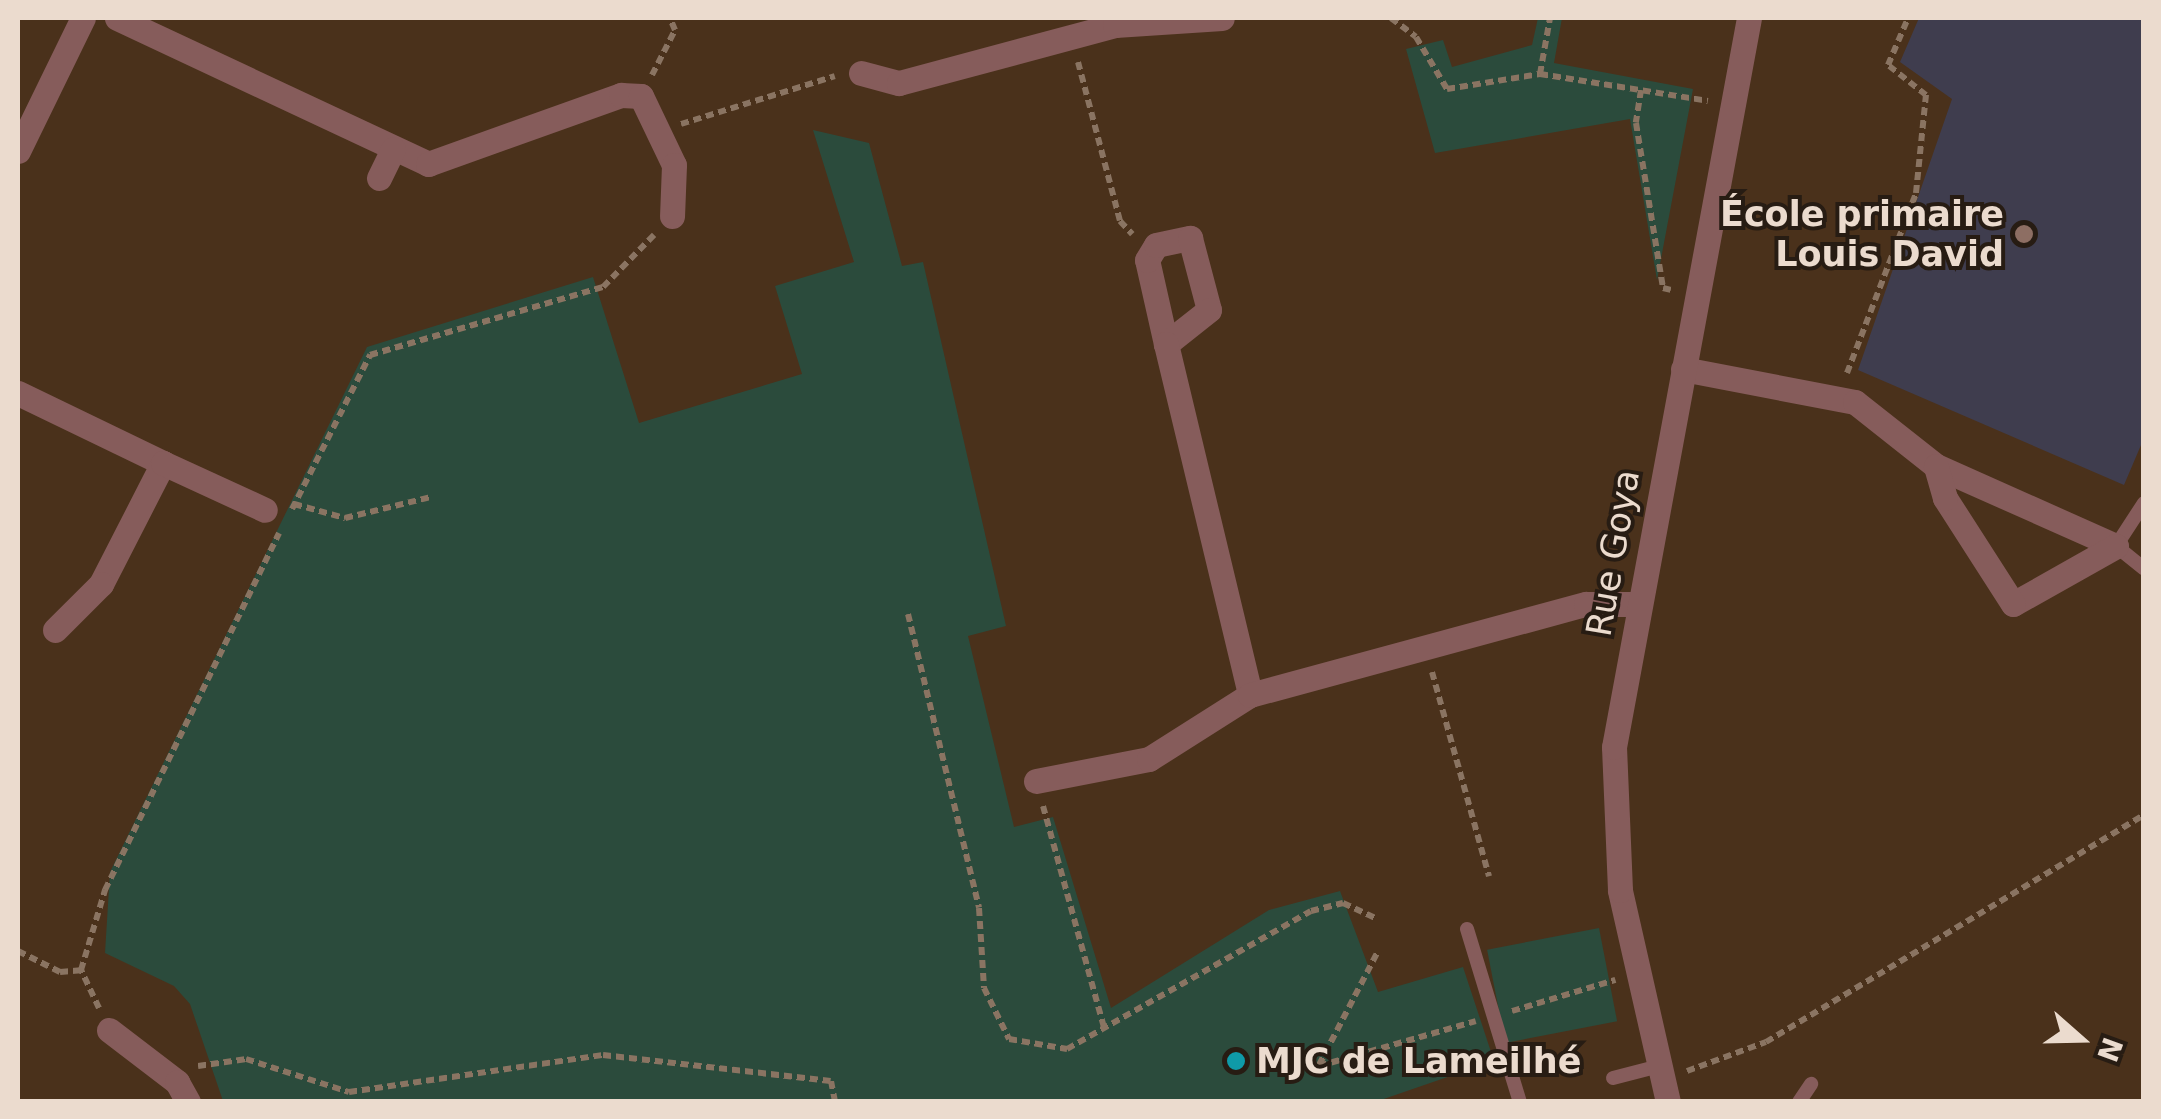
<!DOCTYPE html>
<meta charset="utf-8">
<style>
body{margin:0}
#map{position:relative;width:2161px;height:1119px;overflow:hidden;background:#4a311b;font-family:"DejaVu Sans",sans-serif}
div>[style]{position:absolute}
.education>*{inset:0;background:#3f3d4e}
.green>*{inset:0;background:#2b4b3c;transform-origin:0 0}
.path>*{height:6px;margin-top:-3px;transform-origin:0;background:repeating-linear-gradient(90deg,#8a7462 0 8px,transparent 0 13px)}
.service>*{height:14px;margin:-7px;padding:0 7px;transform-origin:7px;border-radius:7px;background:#865c5b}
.minor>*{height:25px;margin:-12.5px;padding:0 12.5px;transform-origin:12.5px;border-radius:12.5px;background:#865c5b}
.tertiary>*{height:25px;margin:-12.5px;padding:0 12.5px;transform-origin:12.5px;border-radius:12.5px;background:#865c5b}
.dots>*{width:28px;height:28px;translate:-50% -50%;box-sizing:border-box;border:5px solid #271c13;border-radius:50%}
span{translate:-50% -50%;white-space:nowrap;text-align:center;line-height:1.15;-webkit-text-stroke:8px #271c13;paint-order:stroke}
.poi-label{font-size:35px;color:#ebdbce;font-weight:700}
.right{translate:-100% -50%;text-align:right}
.left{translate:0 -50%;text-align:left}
.street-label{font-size:35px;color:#ebdbce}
.frame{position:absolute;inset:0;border:20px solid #ebdbce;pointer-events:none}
.north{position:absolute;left:2031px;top:989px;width:100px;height:100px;-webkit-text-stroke:8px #271c13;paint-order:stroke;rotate:110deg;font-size:28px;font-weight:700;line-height:40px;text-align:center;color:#ebdbce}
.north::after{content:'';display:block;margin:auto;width:35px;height:45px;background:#ebdbce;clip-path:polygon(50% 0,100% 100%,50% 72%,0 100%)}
</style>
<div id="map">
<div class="education">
<div style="clip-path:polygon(1919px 18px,2143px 18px,2144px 438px,2124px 485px,1858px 370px,1952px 99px,1900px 62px)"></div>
</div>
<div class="green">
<div style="clip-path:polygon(1538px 18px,1562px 18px,1554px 63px,1693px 89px,1657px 280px,1630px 119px,1435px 153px,1406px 49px,1443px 40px,1452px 67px,1532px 45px)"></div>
<div style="clip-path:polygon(813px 130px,869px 143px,902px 266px,923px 262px,1006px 626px,968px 636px,1014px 827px,1053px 817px,1111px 1008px,1269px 910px,1340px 891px,1378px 992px,1463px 967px,1494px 1061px,1375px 1102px,223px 1101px,190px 1004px,174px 986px,105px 953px,110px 872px,367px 347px,593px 277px,639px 423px,802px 374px,775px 286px,854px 262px)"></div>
<div style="left:1599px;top:928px;width:95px;height:114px;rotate:79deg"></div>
</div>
<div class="path">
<div style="left:1391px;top:18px;width:31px;rotate:37deg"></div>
<div style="left:1416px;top:37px;width:61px;rotate:59.2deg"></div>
<div style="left:1447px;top:89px;width:94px;rotate:-9.2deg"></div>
<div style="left:1540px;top:74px;width:170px;rotate:9.1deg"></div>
<div style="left:1078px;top:62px;width:164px;rotate:75.2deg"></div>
<div style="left:1120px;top:221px;width:18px;rotate:47deg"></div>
<div style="left:1540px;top:74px;width:57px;rotate:-79.9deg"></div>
<div style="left:652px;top:75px;width:51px;rotate:-62.9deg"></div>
<div style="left:675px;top:30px;width:13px;rotate:-113deg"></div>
<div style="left:1641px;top:90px;width:33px;rotate:99deg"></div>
<div style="left:1636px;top:123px;width:167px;rotate:80.7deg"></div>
<div style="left:1663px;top:288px;width:8px;rotate:14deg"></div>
<div style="left:681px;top:124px;width:161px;rotate:-17.3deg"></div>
<div style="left:1847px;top:373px;width:193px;rotate:-69deg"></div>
<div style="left:1916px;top:193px;width:99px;rotate:-84.2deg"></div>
<div style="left:1926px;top:95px;width:48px;rotate:-141.7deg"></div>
<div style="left:1888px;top:65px;width:51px;rotate:-66.9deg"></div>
<div style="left:294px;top:504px;width:53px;rotate:15.4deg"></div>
<div style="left:345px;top:518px;width:89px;rotate:-13.7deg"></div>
<div style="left:292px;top:509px;width:173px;rotate:-63.1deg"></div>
<div style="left:370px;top:355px;width:243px;rotate:-16.3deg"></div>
<div style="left:603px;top:287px;width:73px;rotate:-45.6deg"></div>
<div style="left:908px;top:614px;width:302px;rotate:76.4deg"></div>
<div style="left:979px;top:908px;width:80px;rotate:86.4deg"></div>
<div style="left:984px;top:988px;width:57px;rotate:63.9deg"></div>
<div style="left:1009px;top:1039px;width:59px;rotate:9.8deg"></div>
<div style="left:1067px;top:1049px;width:280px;rotate:-29.5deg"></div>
<div style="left:1311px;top:911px;width:33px;rotate:-14deg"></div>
<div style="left:1343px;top:903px;width:38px;rotate:25deg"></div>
<div style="left:1432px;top:672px;width:212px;rotate:74.4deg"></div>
<div style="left:1043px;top:806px;width:229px;rotate:74.6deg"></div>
<div style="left:18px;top:951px;width:47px;rotate:26.6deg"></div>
<div style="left:60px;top:972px;width:21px;rotate:-5deg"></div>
<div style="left:99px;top:1008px;width:42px;rotate:-115.3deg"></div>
<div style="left:81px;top:970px;width:84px;rotate:-73.3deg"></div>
<div style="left:105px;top:890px;width:397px;rotate:-64deg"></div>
<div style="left:1512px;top:1011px;width:108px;rotate:-16.8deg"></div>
<div style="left:1319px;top:1065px;width:128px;rotate:-62.6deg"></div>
<div style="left:198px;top:1066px;width:49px;rotate:-8.3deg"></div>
<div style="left:246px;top:1059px;width:108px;rotate:17.8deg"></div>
<div style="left:349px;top:1092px;width:257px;rotate:-8.3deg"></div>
<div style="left:603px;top:1055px;width:229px;rotate:6.5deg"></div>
<div style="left:831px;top:1081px;width:21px;rotate:79deg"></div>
<div style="left:1319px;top:1066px;width:163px;rotate:-16deg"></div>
<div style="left:1687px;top:1071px;width:84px;rotate:-20.2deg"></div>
<div style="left:1766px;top:1042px;width:441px;rotate:-31deg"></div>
</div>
<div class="service">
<div style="left:2144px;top:503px;width:51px;rotate:123.1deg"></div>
<div style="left:2116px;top:546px;width:36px;rotate:39deg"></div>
<div style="left:1467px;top:929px;width:181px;rotate:73deg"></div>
<div style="left:1613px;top:1078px;width:48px;rotate:-14.6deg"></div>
<div style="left:1799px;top:1102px;width:22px;rotate:-56deg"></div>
</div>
<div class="minor">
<div style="left:117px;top:18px;width:344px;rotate:25.1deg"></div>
<div style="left:428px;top:164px;width:205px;rotate:-19.7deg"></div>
<div style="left:621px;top:95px;width:20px;rotate:3deg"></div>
<div style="left:641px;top:96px;width:76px;rotate:64.4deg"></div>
<div style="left:674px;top:165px;width:51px;rotate:92.2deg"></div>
<div style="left:861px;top:73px;width:39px;rotate:15deg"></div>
<div style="left:899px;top:83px;width:224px;rotate:-15deg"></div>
<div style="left:1115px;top:25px;width:107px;rotate:-3.7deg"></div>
<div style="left:18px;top:151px;width:148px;rotate:-64deg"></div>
<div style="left:379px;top:178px;width:32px;rotate:-64deg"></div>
<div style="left:1166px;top:344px;width:86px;rotate:-102.7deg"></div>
<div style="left:1147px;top:260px;width:17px;rotate:-59deg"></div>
<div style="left:1156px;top:245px;width:35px;rotate:-12deg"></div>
<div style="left:1190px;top:238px;width:74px;rotate:75.2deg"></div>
<div style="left:1209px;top:310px;width:55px;rotate:141.7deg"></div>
<div style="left:1166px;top:344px;width:361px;rotate:76.5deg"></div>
<div style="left:1683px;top:369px;width:175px;rotate:10.9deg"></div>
<div style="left:1855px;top:402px;width:103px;rotate:38.3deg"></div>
<div style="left:1936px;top:466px;width:197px;rotate:24deg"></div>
<div style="left:2116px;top:546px;width:118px;rotate:150.6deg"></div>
<div style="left:2013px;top:604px;width:126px;rotate:-122.7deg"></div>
<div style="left:1945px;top:498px;width:33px;rotate:-106deg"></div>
<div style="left:18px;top:393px;width:161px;rotate:25.8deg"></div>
<div style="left:163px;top:463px;width:136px;rotate:117.1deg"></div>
<div style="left:101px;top:584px;width:65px;rotate:135deg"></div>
<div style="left:163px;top:463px;width:112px;rotate:24.7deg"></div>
<div style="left:1036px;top:781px;width:115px;rotate:-11deg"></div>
<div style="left:1149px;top:759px;width:120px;rotate:-32.4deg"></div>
<div style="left:1250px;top:695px;width:348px;rotate:-15.2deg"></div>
<div style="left:1586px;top:604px;width:52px"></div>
<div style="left:109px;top:1030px;width:86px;rotate:37.4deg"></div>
<div style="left:177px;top:1082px;width:23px;rotate:61deg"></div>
</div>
<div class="tertiary">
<div style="left:1668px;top:1102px;width:217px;rotate:-102.8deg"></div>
<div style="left:1620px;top:890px;width:143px;rotate:-92.4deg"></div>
<div style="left:1614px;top:747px;width:741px;rotate:-79.51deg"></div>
</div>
<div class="dots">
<div style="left:2024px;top:234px;background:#8d6e63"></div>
<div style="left:1236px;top:1061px;background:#0f9aa8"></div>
</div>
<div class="poi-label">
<span class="right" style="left:2004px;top:234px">École primaire<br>Louis David</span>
<span class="left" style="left:1256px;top:1061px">MJC de Lameilhé</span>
</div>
<div class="street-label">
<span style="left:1613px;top:553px;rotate:-80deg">Rue Goya</span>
</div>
<div class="frame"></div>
<div class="north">N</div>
</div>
